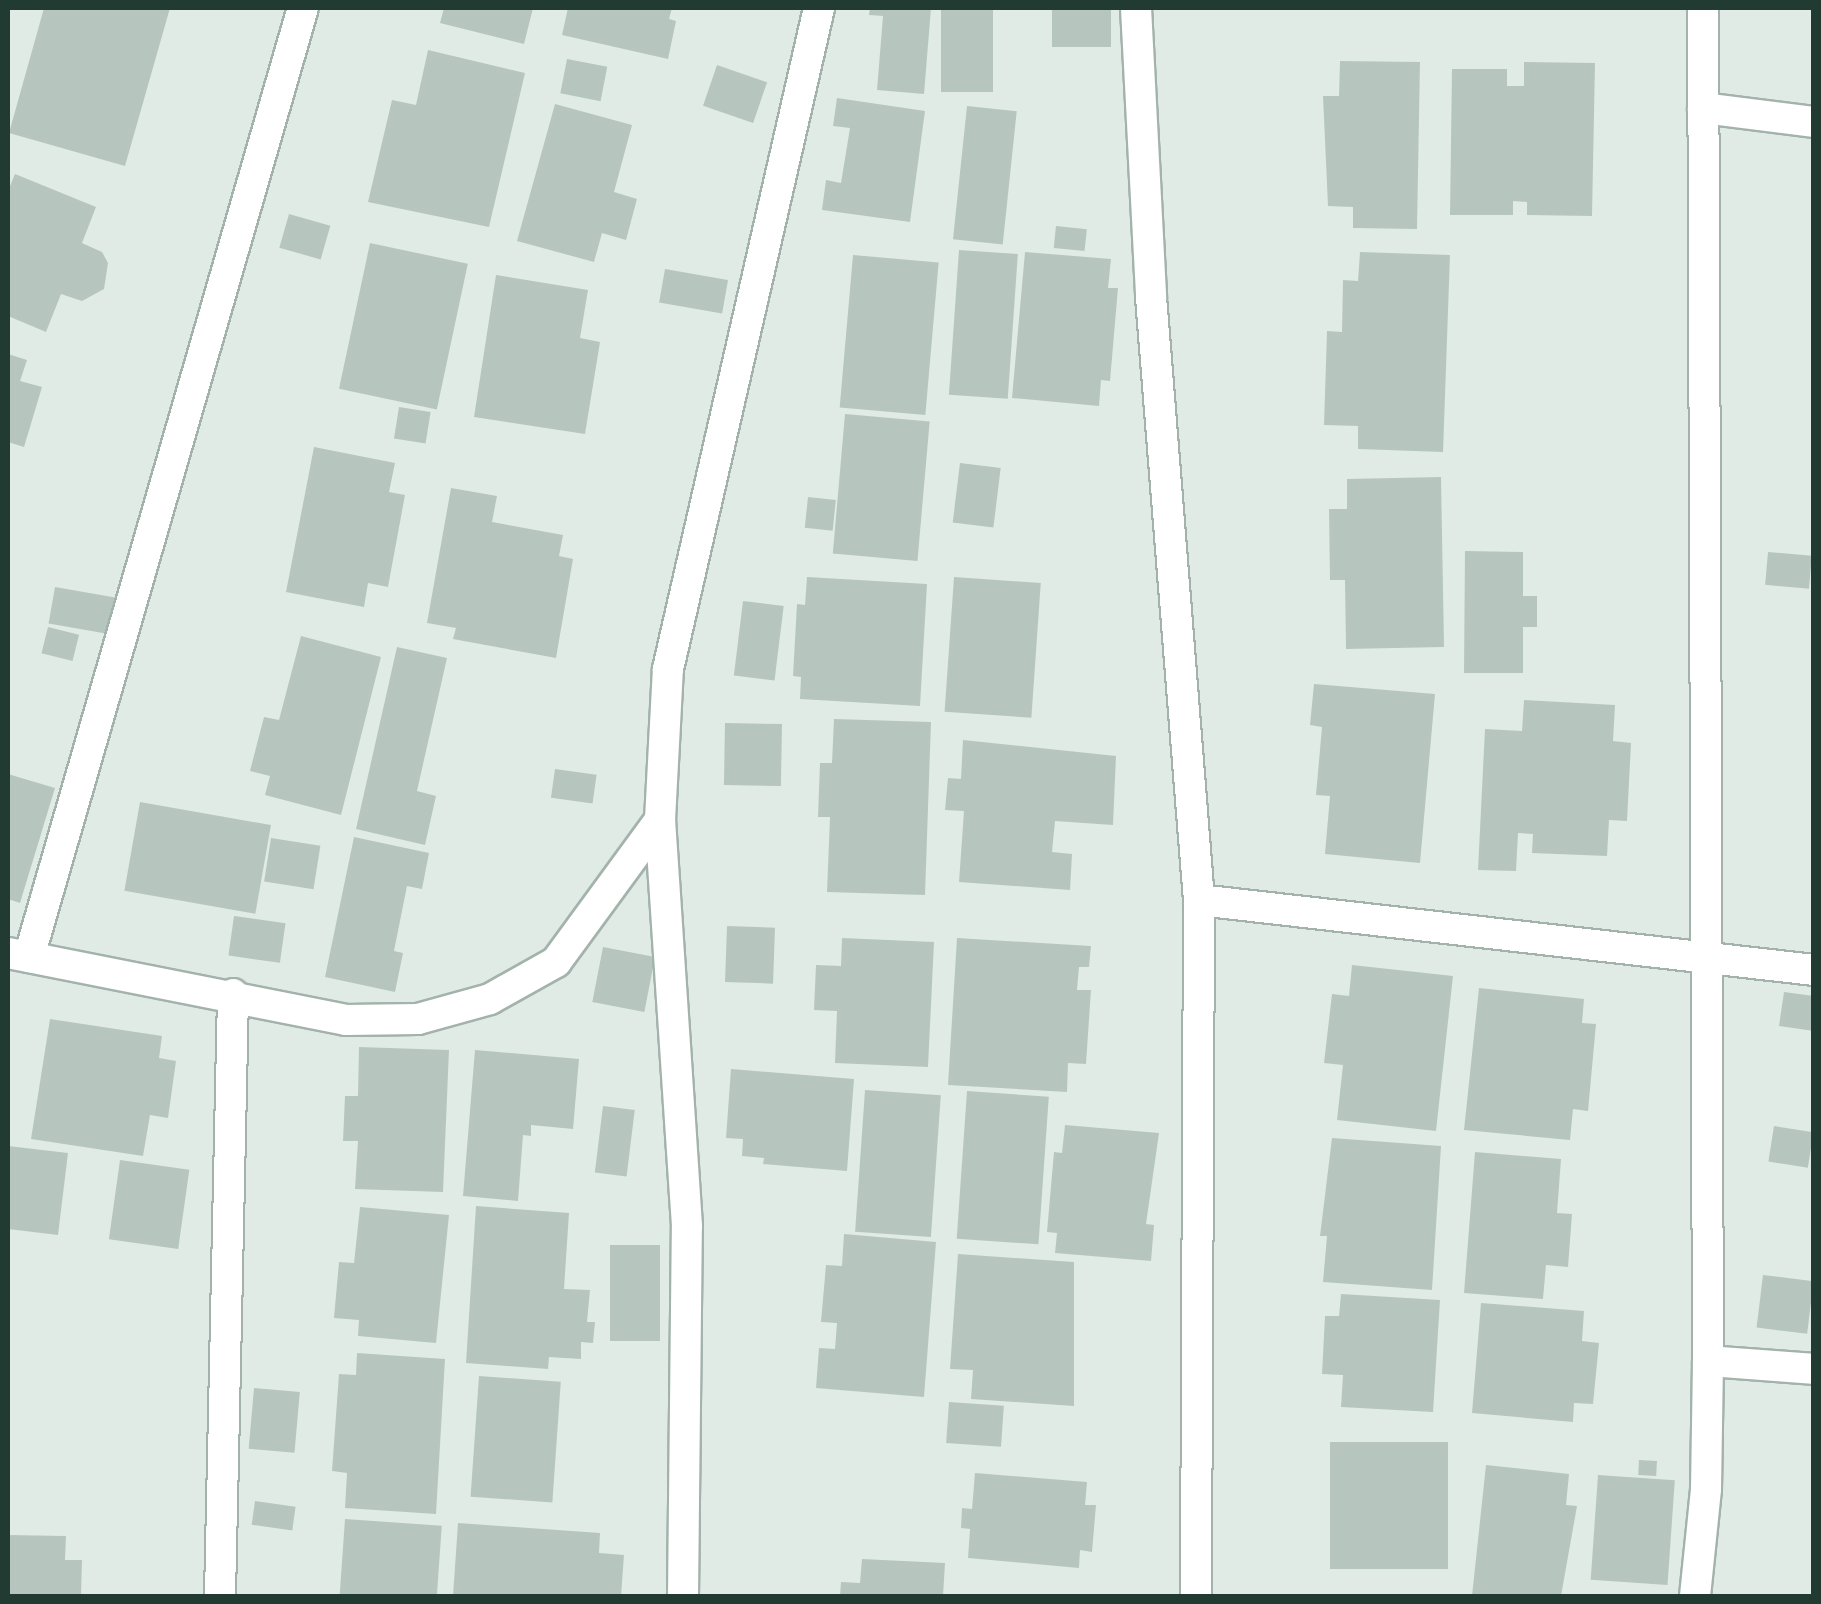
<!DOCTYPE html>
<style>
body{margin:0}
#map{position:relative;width:1821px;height:1604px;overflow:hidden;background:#e0ebe5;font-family:"Roboto Condensed",sans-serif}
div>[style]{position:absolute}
.building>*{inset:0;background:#b6c6be;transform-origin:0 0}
.roads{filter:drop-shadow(2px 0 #a3b3ac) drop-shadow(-2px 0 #a3b3ac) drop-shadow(0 2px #a3b3ac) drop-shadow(0 -2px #a3b3ac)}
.minor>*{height:30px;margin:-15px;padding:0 15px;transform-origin:15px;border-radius:15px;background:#fff}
span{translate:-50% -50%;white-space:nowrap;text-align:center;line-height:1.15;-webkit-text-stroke:10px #f1f8f3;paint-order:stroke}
.frame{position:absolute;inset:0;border:10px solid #213b32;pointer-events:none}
</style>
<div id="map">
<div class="building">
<div style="clip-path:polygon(44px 8px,170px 8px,125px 166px,9px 133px)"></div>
<div style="clip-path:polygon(444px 8px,533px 8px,524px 44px,440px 23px)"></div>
<div style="clip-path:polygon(568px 8px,672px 8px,669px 19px,676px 21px,668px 59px,562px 35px)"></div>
<div style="clip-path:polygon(870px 8px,931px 8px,924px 94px,877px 90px,883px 16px,869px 15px)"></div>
<div style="left:941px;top:8px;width:52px;height:84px"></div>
<div style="left:1052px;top:8px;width:59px;height:39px"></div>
<div style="clip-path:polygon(428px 50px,525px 73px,489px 227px,368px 202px,392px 100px,416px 105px)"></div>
<div style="left:567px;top:59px;width:41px;height:35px;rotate:11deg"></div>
<div style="clip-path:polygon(1340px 61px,1420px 62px,1417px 229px,1353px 228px,1353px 207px,1328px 206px,1323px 96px,1339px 96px)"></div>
<div style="clip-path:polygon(1524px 62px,1595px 63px,1592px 216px,1527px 215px,1527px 202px,1513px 201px,1513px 215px,1450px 215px,1452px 69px,1507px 69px,1507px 86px,1524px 86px)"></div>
<div style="left:717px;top:65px;width:53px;height:43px;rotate:19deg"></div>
<div style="clip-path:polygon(837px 98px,925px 111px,910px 222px,822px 210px,826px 180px,841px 183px,850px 128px,833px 126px)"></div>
<div style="clip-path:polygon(555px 104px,632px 125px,614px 192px,637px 199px,626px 240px,602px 233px,594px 262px,517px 241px)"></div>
<div style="left:967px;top:106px;width:50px;height:134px;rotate:6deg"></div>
<div style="clip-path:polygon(15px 174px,96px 207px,82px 243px,102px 252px,108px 263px,104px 289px,82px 301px,61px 294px,46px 332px,8px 316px,8px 191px)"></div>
<div style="left:289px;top:214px;width:43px;height:35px;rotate:16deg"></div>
<div style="left:1056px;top:226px;width:31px;height:22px;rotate:6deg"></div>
<div style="left:370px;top:243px;width:100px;height:149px;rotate:12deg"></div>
<div style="left:959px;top:250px;width:59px;height:145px;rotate:4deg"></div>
<div style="clip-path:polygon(1025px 252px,1111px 259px,1108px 288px,1118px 288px,1110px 381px,1101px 380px,1099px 406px,1012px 398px)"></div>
<div style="clip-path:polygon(1360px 252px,1450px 255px,1443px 452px,1358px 449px,1358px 426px,1324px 425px,1327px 331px,1342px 332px,1343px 280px,1358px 281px)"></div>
<div style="left:853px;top:255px;width:86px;height:153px;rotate:5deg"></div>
<div style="left:665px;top:269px;width:64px;height:34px;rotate:10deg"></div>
<div style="clip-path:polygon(496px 275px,588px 290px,580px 338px,600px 342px,585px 434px,474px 417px)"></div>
<div style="clip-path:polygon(8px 354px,27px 360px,20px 381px,42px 387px,24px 447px,8px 442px)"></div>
<div style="left:399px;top:407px;width:32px;height:32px;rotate:9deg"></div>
<div style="left:845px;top:414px;width:85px;height:140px;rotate:5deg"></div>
<div style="clip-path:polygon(314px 447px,395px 463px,389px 492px,405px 495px,388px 587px,368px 583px,364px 607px,286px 592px)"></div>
<div style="left:960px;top:463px;width:41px;height:60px;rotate:7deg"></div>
<div style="clip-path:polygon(1441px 477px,1444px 647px,1346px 649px,1345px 580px,1330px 580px,1329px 509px,1347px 509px,1347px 479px)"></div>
<div style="clip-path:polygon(451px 488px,497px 496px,492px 522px,563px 535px,559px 556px,573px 559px,556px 658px,453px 639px,456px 628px,427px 623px)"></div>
<div style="left:808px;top:497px;width:28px;height:31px;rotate:6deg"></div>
<div style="clip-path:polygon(1465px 551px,1523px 552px,1523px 596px,1537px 596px,1537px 627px,1523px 627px,1523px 673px,1464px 673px)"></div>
<div style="left:1768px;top:552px;width:44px;height:33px;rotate:5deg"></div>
<div style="clip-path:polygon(807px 577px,927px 584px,920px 706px,800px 699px,801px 677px,793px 676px,797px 604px,805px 605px)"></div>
<div style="left:954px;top:577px;width:87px;height:135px;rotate:4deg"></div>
<div style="left:55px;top:587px;width:61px;height:37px;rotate:10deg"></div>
<div style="left:743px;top:601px;width:41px;height:75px;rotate:7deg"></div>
<div style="left:48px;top:627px;width:32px;height:27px;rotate:14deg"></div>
<div style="clip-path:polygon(301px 636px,381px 657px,341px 815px,265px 795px,270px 776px,250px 771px,264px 717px,279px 720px)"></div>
<div style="clip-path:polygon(397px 647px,447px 658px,417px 791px,436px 796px,425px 845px,356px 829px)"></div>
<div style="clip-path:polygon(1314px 684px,1435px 694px,1420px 863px,1325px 854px,1330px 796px,1316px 795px,1322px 727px,1310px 725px)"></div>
<div style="clip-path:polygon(1524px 700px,1615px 705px,1613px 741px,1631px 743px,1627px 821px,1609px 820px,1607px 856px,1532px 853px,1533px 834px,1518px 833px,1516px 871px,1478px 870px,1485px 729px,1522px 731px)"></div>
<div style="clip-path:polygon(834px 719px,931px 722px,925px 895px,827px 892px,830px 817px,818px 817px,820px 763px,832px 763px)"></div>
<div style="left:725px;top:723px;width:57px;height:62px;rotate:1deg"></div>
<div style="clip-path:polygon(963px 740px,1116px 756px,1113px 825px,1055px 821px,1052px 852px,1072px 854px,1070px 890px,959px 882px,964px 811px,945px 810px,948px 778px,961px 779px)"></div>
<div style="left:555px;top:769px;width:42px;height:29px;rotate:8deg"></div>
<div style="clip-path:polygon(8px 774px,55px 788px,20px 903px,8px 899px)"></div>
<div style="left:140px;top:802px;width:133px;height:90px;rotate:10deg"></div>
<div style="clip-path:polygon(354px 837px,429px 853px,422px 889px,407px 886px,394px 951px,403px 953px,395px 992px,325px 977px)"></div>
<div style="left:271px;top:838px;width:50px;height:44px;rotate:9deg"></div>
<div style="left:234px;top:916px;width:52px;height:40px;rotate:8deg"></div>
<div style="left:727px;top:926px;width:48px;height:56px;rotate:2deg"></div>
<div style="clip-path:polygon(842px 938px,934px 942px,928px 1067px,835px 1063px,837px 1011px,814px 1010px,816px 965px,841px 966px)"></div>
<div style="clip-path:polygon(957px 938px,1091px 946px,1089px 967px,1079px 967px,1077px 990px,1091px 990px,1086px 1064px,1068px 1063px,1067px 1092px,948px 1085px)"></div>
<div style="left:603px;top:947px;width:53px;height:56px;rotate:11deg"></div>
<div style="clip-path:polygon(1352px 965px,1453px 976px,1436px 1131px,1337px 1120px,1343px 1065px,1324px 1063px,1332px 994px,1349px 996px)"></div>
<div style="clip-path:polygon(1479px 988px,1584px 999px,1582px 1023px,1596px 1024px,1588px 1111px,1573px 1109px,1570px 1140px,1464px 1130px)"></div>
<div style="clip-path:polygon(1784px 992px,1814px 996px,1814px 1031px,1779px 1026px)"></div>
<div style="clip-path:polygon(50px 1019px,162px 1036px,159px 1058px,176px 1061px,168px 1118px,150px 1115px,143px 1156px,31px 1139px)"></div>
<div style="clip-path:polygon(359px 1047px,449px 1050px,443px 1192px,355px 1189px,358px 1141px,343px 1141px,345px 1096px,358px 1096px)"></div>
<div style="clip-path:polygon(475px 1050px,579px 1059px,573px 1129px,531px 1125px,531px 1136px,523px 1135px,518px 1201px,463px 1196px)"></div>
<div style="clip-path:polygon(731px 1069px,854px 1079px,847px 1171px,763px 1164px,764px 1158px,742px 1156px,743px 1139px,726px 1138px)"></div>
<div style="left:865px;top:1090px;width:76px;height:142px;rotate:4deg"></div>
<div style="left:967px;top:1091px;width:82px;height:148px;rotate:4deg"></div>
<div style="left:603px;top:1106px;width:32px;height:67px;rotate:7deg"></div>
<div style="clip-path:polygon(1065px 1125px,1159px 1133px,1146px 1224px,1154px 1225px,1151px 1261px,1055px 1253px,1057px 1233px,1047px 1232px,1054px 1152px,1062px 1153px)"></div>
<div style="left:1774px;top:1126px;width:40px;height:36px;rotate:9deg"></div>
<div style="clip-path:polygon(1332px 1138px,1441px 1146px,1432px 1290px,1323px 1282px,1327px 1236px,1320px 1236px)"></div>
<div style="clip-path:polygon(8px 1146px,68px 1153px,58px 1235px,8px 1229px)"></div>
<div style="clip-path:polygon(1475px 1152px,1561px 1159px,1557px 1213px,1572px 1214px,1568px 1267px,1546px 1265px,1543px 1299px,1464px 1293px)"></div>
<div style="left:120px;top:1160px;width:70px;height:80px;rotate:8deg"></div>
<div style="clip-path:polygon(476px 1206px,569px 1213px,564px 1289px,590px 1290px,587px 1322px,595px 1322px,593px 1343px,581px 1342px,581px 1359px,549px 1357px,548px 1369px,466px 1363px)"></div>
<div style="clip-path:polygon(360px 1207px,449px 1215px,436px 1343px,358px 1336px,359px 1320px,334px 1318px,339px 1262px,354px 1263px)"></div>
<div style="clip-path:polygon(844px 1234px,936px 1242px,924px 1397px,816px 1388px,819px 1348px,835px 1349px,837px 1323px,821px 1322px,826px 1265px,842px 1266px)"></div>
<div style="left:610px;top:1245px;width:50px;height:96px"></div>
<div style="clip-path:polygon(958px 1254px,1074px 1262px,1074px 1406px,971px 1399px,973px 1370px,950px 1369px)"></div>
<div style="left:1763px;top:1275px;width:51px;height:53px;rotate:7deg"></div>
<div style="clip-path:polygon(1341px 1294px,1440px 1300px,1433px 1412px,1341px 1407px,1343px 1375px,1322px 1374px,1325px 1316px,1339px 1316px)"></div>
<div style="clip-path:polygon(1481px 1303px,1584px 1311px,1582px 1341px,1599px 1343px,1593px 1404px,1574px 1403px,1573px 1422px,1472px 1413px)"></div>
<div style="clip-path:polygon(357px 1353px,445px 1359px,436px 1514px,345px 1508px,347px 1473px,332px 1471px,339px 1374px,356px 1375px)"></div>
<div style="left:479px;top:1376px;width:82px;height:121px;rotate:4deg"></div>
<div style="left:254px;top:1388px;width:46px;height:61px;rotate:5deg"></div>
<div style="left:949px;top:1402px;width:55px;height:41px;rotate:4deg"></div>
<div style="left:1330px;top:1442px;width:118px;height:127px"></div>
<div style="left:1639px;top:1460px;width:18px;height:15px;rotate:3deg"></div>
<div style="clip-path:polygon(1486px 1465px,1569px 1474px,1566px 1505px,1577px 1506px,1561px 1596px,1472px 1596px)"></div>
<div style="clip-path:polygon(975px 1473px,1087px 1482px,1085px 1505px,1096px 1505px,1092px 1552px,1080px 1550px,1079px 1568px,968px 1558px,970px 1529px,961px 1528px,962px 1508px,972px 1509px)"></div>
<div style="left:1598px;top:1475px;width:77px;height:105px;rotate:4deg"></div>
<div style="left:255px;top:1501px;width:41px;height:24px;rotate:8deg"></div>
<div style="left:345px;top:1519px;width:97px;height:77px;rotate:4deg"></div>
<div style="clip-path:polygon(458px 1523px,600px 1533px,599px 1553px,624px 1555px,621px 1596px,453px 1596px)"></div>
<div style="clip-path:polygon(8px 1535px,66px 1536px,65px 1560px,82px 1560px,81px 1596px,8px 1596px)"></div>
<div style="clip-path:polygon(862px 1559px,945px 1563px,943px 1596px,840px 1596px,841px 1582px,860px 1583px)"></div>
</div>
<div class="roads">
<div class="minor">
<div style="left:1136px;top:8px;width:289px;rotate:87deg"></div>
<div style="left:1151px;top:297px;width:605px;rotate:85.45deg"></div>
<div style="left:1199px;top:900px;width:696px;rotate:90.25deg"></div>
<div style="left:1703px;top:108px;width:112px;rotate:7.2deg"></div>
<div style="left:1199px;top:900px;width:619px;rotate:6.49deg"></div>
<div style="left:8px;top:953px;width:345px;rotate:11.2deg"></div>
<div style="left:346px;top:1020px;width:72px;rotate:-0.8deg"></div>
<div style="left:418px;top:1019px;width:75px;rotate:-15.5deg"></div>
<div style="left:490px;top:999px;width:76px;rotate:-29.3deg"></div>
<div style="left:556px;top:962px;width:176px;rotate:-53.8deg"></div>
<div style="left:29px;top:957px;width:988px;rotate:-73.9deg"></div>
<div style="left:1708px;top:1361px;width:106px;rotate:4.3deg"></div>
<div style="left:220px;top:1596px;width:602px;rotate:-88.76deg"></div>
<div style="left:683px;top:1596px;width:370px;rotate:-89.4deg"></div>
<div style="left:687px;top:1226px;width:407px;rotate:-93.8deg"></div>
<div style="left:660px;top:820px;width:151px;rotate:-87deg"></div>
<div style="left:668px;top:669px;width:678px;rotate:-77.13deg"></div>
<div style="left:1695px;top:1596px;width:108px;rotate:-84.1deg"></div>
<div style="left:1706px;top:1489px;width:128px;rotate:-89.1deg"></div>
<div style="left:1708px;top:1361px;width:1353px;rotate:-90.21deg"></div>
</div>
</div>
<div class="frame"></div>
</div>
